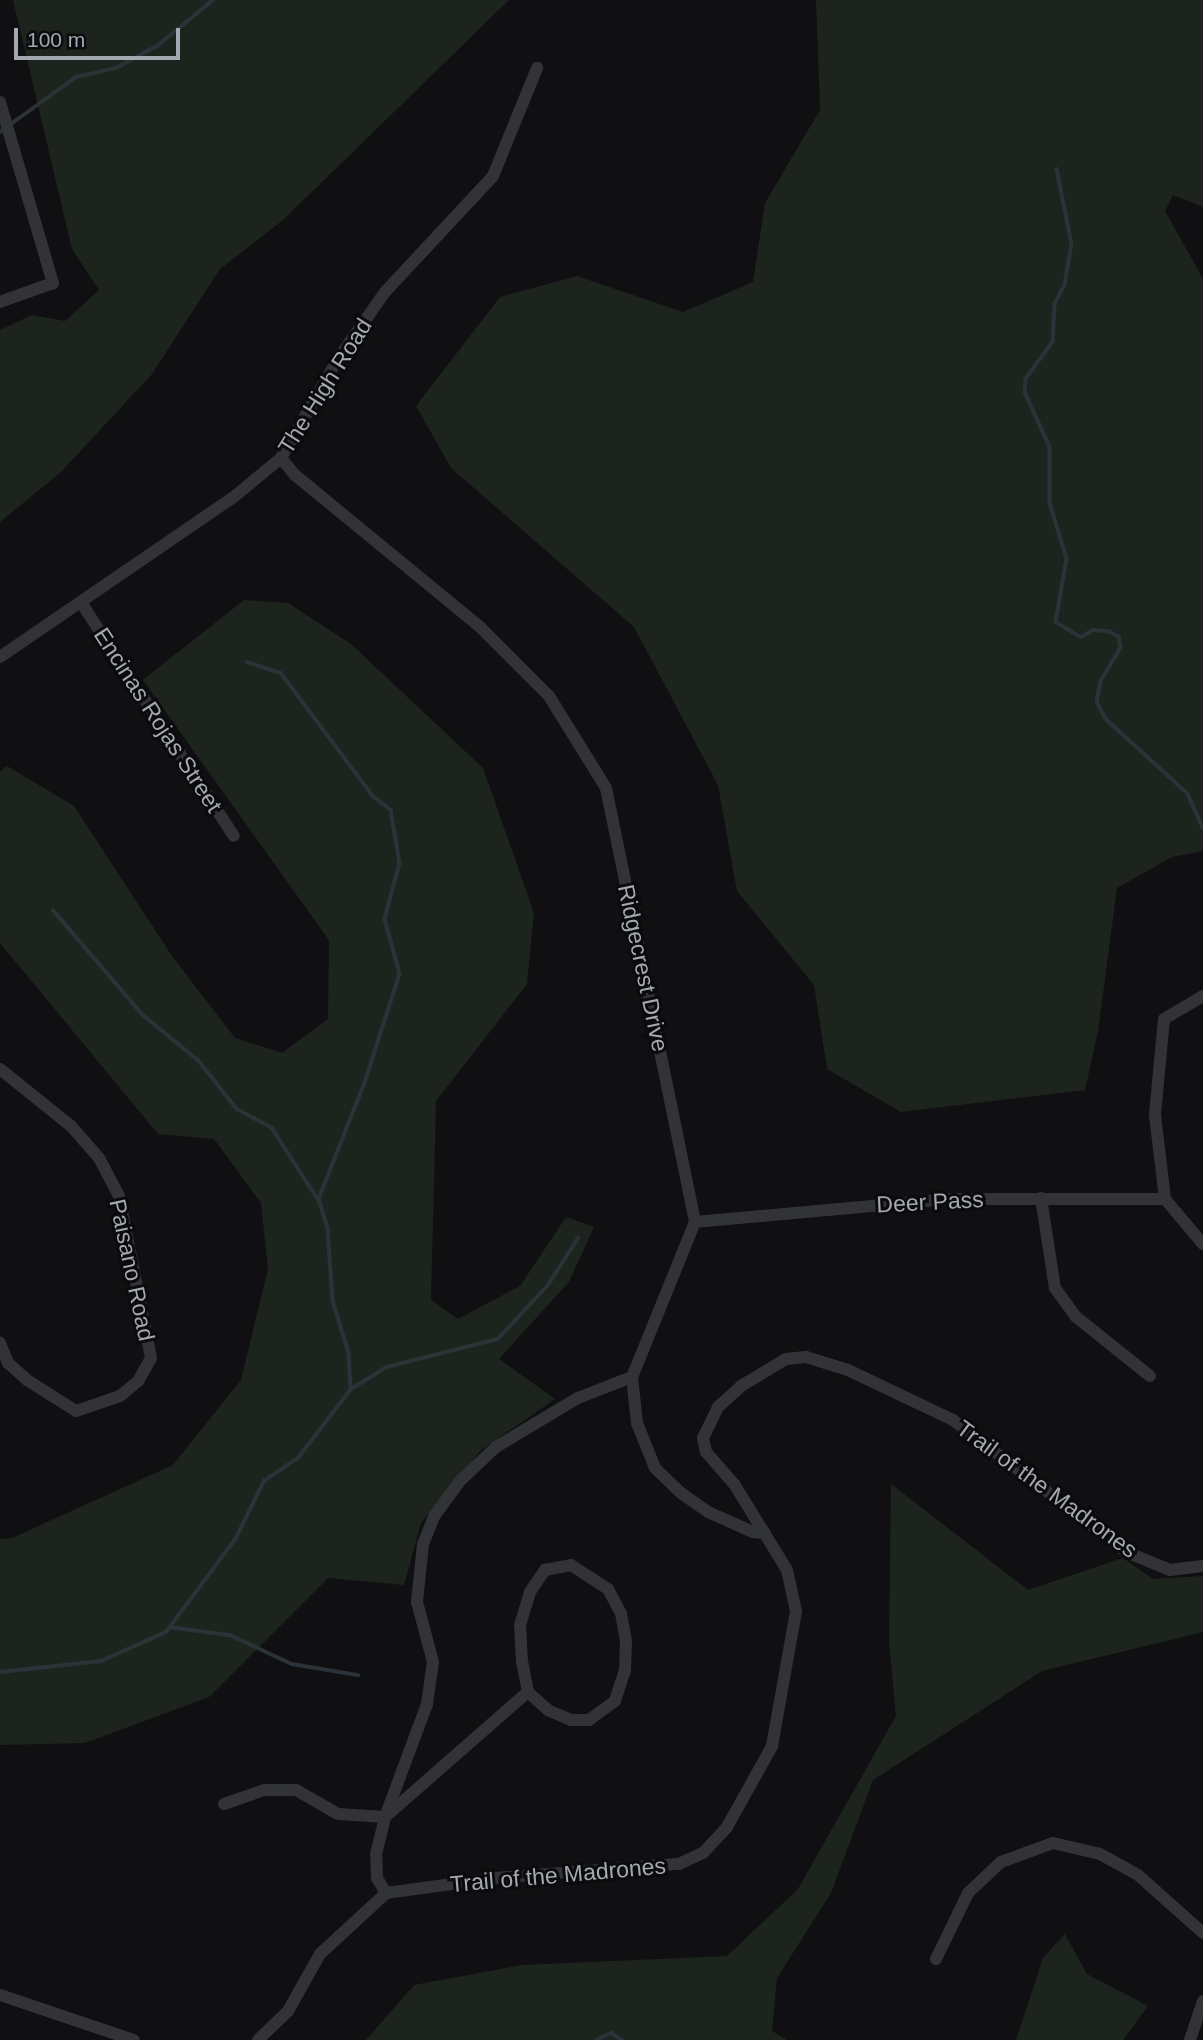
<!DOCTYPE html>
<style>
body{margin:0}
#map{position:relative;width:1203px;height:2040px;overflow:hidden;background:#101012;font-family:Arial,sans-serif}
div>[style]{position:absolute}
.green>*{inset:0;background:#1d241e}
.stream>*{height:3.5px;margin:-1.75px;padding:0 1.75px;transform-origin:1.75px;border-radius:1.75px;background:#2b3339}
.minor>*{height:12px;margin:-6px;padding:0 6px;transform-origin:6px;border-radius:6px;background:#323336}
span{translate:-50% -50%;white-space:nowrap;text-align:center;line-height:1.15;-webkit-text-stroke:6px #0b0b0d;paint-order:stroke}
.street-label{font-size:23px;color:#a3a8b1}
.scale{position:absolute;left:14px;top:28px;width:166px;height:32px;box-sizing:border-box;border:4px solid #a3a8b1;border-top:0;padding-left:9px;font-size:21px;line-height:24px;white-space:nowrap;color:#a3a8b1;-webkit-text-stroke:5px #0b0b0d;paint-order:stroke}
</style>
<div id="map">
<div class="green">
<div style="clip-path:polygon(13px 0,509px 0,283px 220px,220px 269px,152px 374px,61px 472px,0 522px,0 330px,32px 315px,65px 321px,99px 290px,72px 249px)"></div>
<div style="clip-path:polygon(816px 0,1203px 0,1203px 207px,1173px 195px,1165px 211px,1203px 279px,1203px 851px,1172px 857px,1117px 888px,1098px 1031px,1085px 1090px,901px 1112px,827px 1069px,814px 985px,737px 891px,718px 785px,634px 627px,451px 468px,416px 406px,500px 297px,577px 276px,683px 312px,753px 282px,765px 203px,820px 110px)"></div>
<div style="clip-path:polygon(244px 600px,288px 603px,351px 644px,483px 768px,534px 913px,527px 984px,436px 1101px,431px 1300px,458px 1319px,520px 1286px,566px 1217px,594px 1227px,569px 1282px,499px 1359px,555px 1399px,481px 1450px,421px 1523px,404px 1585px,328px 1578px,209px 1697px,85px 1743px,0 1745px,0 1539px,12px 1538px,173px 1465px,241px 1380px,268px 1269px,261px 1203px,214px 1139px,158px 1134px,0 943px,0 771px,7px 766px,74px 806px,172px 956px,235px 1038px,282px 1053px,328px 1019px,329px 940px,143px 680px)"></div>
<div style="clip-path:polygon(891px 1484px,1028px 1590px,1123px 1558px,1153px 1579px,1203px 1576px,1203px 1632px,1042px 1671px,873px 1780px,831px 1893px,777px 1978px,772px 2031px,787px 2040px,366px 2040px,414px 1985px,522px 1965px,727px 1956px,798px 1889px,896px 1716px,889px 1642px)"></div>
<div style="clip-path:polygon(1065px 1934px,1087px 1974px,1148px 2006px,1123px 2040px,1016px 2040px,1043px 1958px)"></div>
</div>
<div class="stream">
<div style="left:0;top:132px;width:94px;rotate:-35.9deg"></div>
<div style="left:76px;top:77px;width:41px;rotate:-12.7deg"></div>
<div style="left:116px;top:68px;width:47px;rotate:-28.2deg"></div>
<div style="left:157px;top:46px;width:72px;rotate:-39.4deg"></div>
<div style="left:1057px;top:169px;width:76px;rotate:78.7deg"></div>
<div style="left:1072px;top:244px;width:42px;rotate:99.7deg"></div>
<div style="left:1065px;top:285px;width:21px;rotate:118deg"></div>
<div style="left:1055px;top:304px;width:38px;rotate:93deg"></div>
<div style="left:1053px;top:342px;width:46px;rotate:126.1deg"></div>
<div style="left:1026px;top:379px;width:13px;rotate:94deg"></div>
<div style="left:1025px;top:392px;width:60px;rotate:65.6deg"></div>
<div style="left:1050px;top:447px;width:56px;rotate:90deg"></div>
<div style="left:1050px;top:503px;width:59px;rotate:73.1deg"></div>
<div style="left:1067px;top:559px;width:64px;rotate:99.9deg"></div>
<div style="left:1056px;top:622px;width:29px;rotate:31deg"></div>
<div style="left:1081px;top:637px;width:14px;rotate:-30deg"></div>
<div style="left:1093px;top:630px;width:16px;rotate:4deg"></div>
<div style="left:1109px;top:631px;width:12px;rotate:31deg"></div>
<div style="left:1119px;top:637px;width:11px;rotate:80deg"></div>
<div style="left:1121px;top:648px;width:39px;rotate:121deg"></div>
<div style="left:1101px;top:681px;width:21px;rotate:101deg"></div>
<div style="left:1097px;top:702px;width:19px;rotate:62deg"></div>
<div style="left:1106px;top:719px;width:111px;rotate:42.4deg"></div>
<div style="left:1188px;top:794px;width:37px;rotate:66deg"></div>
<div style="left:247px;top:662px;width:36px;rotate:18deg"></div>
<div style="left:281px;top:673px;width:154px;rotate:53.2deg"></div>
<div style="left:373px;top:796px;width:23px;rotate:38deg"></div>
<div style="left:391px;top:810px;width:54px;rotate:80.4deg"></div>
<div style="left:400px;top:863px;width:58px;rotate:105deg"></div>
<div style="left:385px;top:919px;width:57px;rotate:74.7deg"></div>
<div style="left:400px;top:974px;width:114px;rotate:107.8deg"></div>
<div style="left:365px;top:1083px;width:125px;rotate:111.6deg"></div>
<div style="left:319px;top:1199px;width:31px;rotate:73deg"></div>
<div style="left:328px;top:1229px;width:72px;rotate:86deg"></div>
<div style="left:333px;top:1301px;width:54px;rotate:72.9deg"></div>
<div style="left:349px;top:1353px;width:36px;rotate:87deg"></div>
<div style="left:53px;top:910px;width:137px;rotate:49.4deg"></div>
<div style="left:142px;top:1014px;width:74px;rotate:39.5deg"></div>
<div style="left:199px;top:1061px;width:61px;rotate:51.6deg"></div>
<div style="left:237px;top:1109px;width:40px;rotate:28deg"></div>
<div style="left:272px;top:1128px;width:85px;rotate:57.1deg"></div>
<div style="left:169px;top:1627px;width:62px;rotate:7.5deg"></div>
<div style="left:230px;top:1635px;width:68px;rotate:25.1deg"></div>
<div style="left:292px;top:1664px;width:67px;rotate:9.5deg"></div>
<div style="left:0;top:1672px;width:102px;rotate:-6.2deg"></div>
<div style="left:101px;top:1661px;width:71px;rotate:-24deg"></div>
<div style="left:166px;top:1632px;width:117px;rotate:-53.3deg"></div>
<div style="left:236px;top:1538px;width:64px;rotate:-63.8deg"></div>
<div style="left:264px;top:1481px;width:41px;rotate:-34.1deg"></div>
<div style="left:298px;top:1458px;width:87px;rotate:-52.5deg"></div>
<div style="left:351px;top:1389px;width:42px;rotate:-31.4deg"></div>
<div style="left:387px;top:1367px;width:114px;rotate:-14.2deg"></div>
<div style="left:498px;top:1339px;width:74px;rotate:-47.2deg"></div>
<div style="left:548px;top:1285px;width:56px;rotate:-57.4deg"></div>
<div style="left:596px;top:2040px;width:17px;rotate:-25deg"></div>
<div style="left:611px;top:2033px;width:13px;rotate:32deg"></div>
</div>
<div class="minor">
<div style="left:0;top:102px;width:189px;rotate:73.7deg"></div>
<div style="left:53px;top:283px;width:56px;rotate:160.3deg"></div>
<div style="left:281px;top:458px;width:22px;rotate:51deg"></div>
<div style="left:295px;top:475px;width:241px;rotate:39.4deg"></div>
<div style="left:481px;top:628px;width:96px;rotate:45deg"></div>
<div style="left:549px;top:696px;width:108px;rotate:58.2deg"></div>
<div style="left:606px;top:788px;width:443px;rotate:78.4deg"></div>
<div style="left:695px;top:1222px;width:167px;rotate:112.1deg"></div>
<div style="left:632px;top:1377px;width:46px;rotate:83.8deg"></div>
<div style="left:637px;top:1423px;width:48px;rotate:68.2deg"></div>
<div style="left:655px;top:1468px;width:36px;rotate:44deg"></div>
<div style="left:681px;top:1493px;width:33px;rotate:35deg"></div>
<div style="left:708px;top:1512px;width:49px;rotate:24deg"></div>
<div style="left:753px;top:1532px;width:12px;rotate:5deg"></div>
<div style="left:82px;top:604px;width:277px;rotate:56.8deg"></div>
<div style="left:0;top:657px;width:285px;rotate:-34.4deg"></div>
<div style="left:235px;top:496px;width:60px;rotate:-39.6deg"></div>
<div style="left:281px;top:458px;width:114px;rotate:-60.1deg"></div>
<div style="left:338px;top:359px;width:82px;rotate:-55deg"></div>
<div style="left:385px;top:292px;width:158px;rotate:-47deg"></div>
<div style="left:493px;top:176px;width:117px;rotate:-67.8deg"></div>
<div style="left:1203px;top:996px;width:45px;rotate:149.5deg"></div>
<div style="left:1164px;top:1019px;width:96px;rotate:95.4deg"></div>
<div style="left:1155px;top:1115px;width:85px;rotate:83.2deg"></div>
<div style="left:1165px;top:1199px;width:59px;rotate:49.8deg"></div>
<div style="left:0;top:1069px;width:91px;rotate:38.8deg"></div>
<div style="left:71px;top:1126px;width:43px;rotate:48.8deg"></div>
<div style="left:99px;top:1158px;width:43px;rotate:62.2deg"></div>
<div style="left:119px;top:1196px;width:165px;rotate:78.8deg"></div>
<div style="left:151px;top:1358px;width:26px;rotate:119deg"></div>
<div style="left:138px;top:1381px;width:23px;rotate:140deg"></div>
<div style="left:120px;top:1396px;width:46px;rotate:161.2deg"></div>
<div style="left:76px;top:1411px;width:58px;rotate:-147.7deg"></div>
<div style="left:27px;top:1380px;width:25px;rotate:-138deg"></div>
<div style="left:8px;top:1363px;width:22px;rotate:-112deg"></div>
<div style="left:1041px;top:1198px;width:91px;rotate:81.2deg"></div>
<div style="left:1055px;top:1288px;width:34px;rotate:54deg"></div>
<div style="left:1075px;top:1316px;width:96px;rotate:38.7deg"></div>
<div style="left:695px;top:1222px;width:252px;rotate:-5.2deg"></div>
<div style="left:946px;top:1199px;width:219px"></div>
<div style="left:571px;top:1565px;width:44px;rotate:33deg"></div>
<div style="left:608px;top:1589px;width:27px;rotate:62deg"></div>
<div style="left:621px;top:1613px;width:28px;rotate:80deg"></div>
<div style="left:626px;top:1641px;width:29px;rotate:92deg"></div>
<div style="left:625px;top:1670px;width:33px;rotate:108deg"></div>
<div style="left:615px;top:1701px;width:32px;rotate:144deg"></div>
<div style="left:589px;top:1720px;width:18px;rotate:180deg"></div>
<div style="left:571px;top:1720px;width:25px;rotate:-157deg"></div>
<div style="left:548px;top:1710px;width:27px;rotate:-138deg"></div>
<div style="left:528px;top:1692px;width:31px;rotate:-101deg"></div>
<div style="left:522px;top:1662px;width:37px;rotate:-93deg"></div>
<div style="left:520px;top:1625px;width:34px;rotate:-73deg"></div>
<div style="left:530px;top:1592px;width:27px;rotate:-56deg"></div>
<div style="left:545px;top:1570px;width:26px;rotate:-11deg"></div>
<div style="left:224px;top:1804px;width:42px;rotate:-19.3deg"></div>
<div style="left:264px;top:1790px;width:32px"></div>
<div style="left:296px;top:1790px;width:48px;rotate:29.7deg"></div>
<div style="left:338px;top:1814px;width:47px;rotate:3.7deg"></div>
<div style="left:385px;top:1817px;width:121px;rotate:-69.6deg"></div>
<div style="left:427px;top:1704px;width:42px;rotate:-81.9deg"></div>
<div style="left:433px;top:1662px;width:62px;rotate:-104.9deg"></div>
<div style="left:417px;top:1602px;width:58px;rotate:-84.1deg"></div>
<div style="left:423px;top:1544px;width:31px;rotate:-68deg"></div>
<div style="left:435px;top:1515px;width:42px;rotate:-53.7deg"></div>
<div style="left:460px;top:1481px;width:50px;rotate:-43.4deg"></div>
<div style="left:496px;top:1447px;width:96px;rotate:-30.9deg"></div>
<div style="left:578px;top:1398px;width:58px;rotate:-21.3deg"></div>
<div style="left:386px;top:1893px;width:17px;rotate:-121deg"></div>
<div style="left:377px;top:1878px;width:24px;rotate:-92deg"></div>
<div style="left:376px;top:1854px;width:38px;rotate:-76deg"></div>
<div style="left:385px;top:1817px;width:190px;rotate:-41.2deg"></div>
<div style="left:936px;top:1959px;width:73px;rotate:-64.1deg"></div>
<div style="left:968px;top:1893px;width:45px;rotate:-43.2deg"></div>
<div style="left:1001px;top:1862px;width:55px;rotate:-20.1deg"></div>
<div style="left:1053px;top:1843px;width:48px;rotate:13.2deg"></div>
<div style="left:1100px;top:1854px;width:43px;rotate:28.9deg"></div>
<div style="left:1138px;top:1875px;width:87px;rotate:41.7deg"></div>
<div style="left:0;top:1995px;width:141px;rotate:18.6deg"></div>
<div style="left:258px;top:2040px;width:42px;rotate:-44deg"></div>
<div style="left:288px;top:2011px;width:65px;rotate:-60.7deg"></div>
<div style="left:320px;top:1954px;width:90px;rotate:-42.7deg"></div>
<div style="left:386px;top:1893px;width:110px;rotate:-7.8deg"></div>
<div style="left:495px;top:1878px;width:185px;rotate:-4.4deg"></div>
<div style="left:679px;top:1864px;width:26px;rotate:-25deg"></div>
<div style="left:703px;top:1853px;width:35px;rotate:-47deg"></div>
<div style="left:727px;top:1827px;width:93px;rotate:-60.9deg"></div>
<div style="left:772px;top:1746px;width:137px;rotate:-79.9deg"></div>
<div style="left:796px;top:1611px;width:42px;rotate:-102.4deg"></div>
<div style="left:787px;top:1570px;width:101px;rotate:-121.6deg"></div>
<div style="left:734px;top:1484px;width:43px;rotate:-131.2deg"></div>
<div style="left:706px;top:1452px;width:14px;rotate:-102deg"></div>
<div style="left:703px;top:1438px;width:34px;rotate:-64deg"></div>
<div style="left:718px;top:1407px;width:31px;rotate:-42deg"></div>
<div style="left:741px;top:1386px;width:52px;rotate:-31deg"></div>
<div style="left:786px;top:1359px;width:20px;rotate:-6deg"></div>
<div style="left:806px;top:1357px;width:44px;rotate:17.2deg"></div>
<div style="left:848px;top:1370px;width:116px;rotate:25.5deg"></div>
<div style="left:953px;top:1420px;width:218px;rotate:37.3deg"></div>
<div style="left:1126px;top:1552px;width:48px;rotate:22.2deg"></div>
<div style="left:1170px;top:1570px;width:33px;rotate:-7deg"></div>
<div style="left:1190px;top:2040px;width:41px;rotate:-71.6deg"></div>
</div>
<div class="street-label">
<span style="left:325px;top:386px;rotate:-58deg">The High Road</span>
<span style="left:158px;top:720px;rotate:57deg">Encinas Rojas Street</span>
<span style="left:643px;top:968px;rotate:78deg">Ridgecrest Drive</span>
<span style="left:930px;top:1202px;rotate:-3deg">Deer Pass</span>
<span style="left:132px;top:1270px;rotate:78deg">Paisano Road</span>
<span style="left:1047px;top:1489px;rotate:36deg">Trail of the Madrones</span>
<span style="left:558px;top:1875px;rotate:-5deg">Trail of the Madrones</span>
</div>
<div class="scale">100 m</div>
</div>
